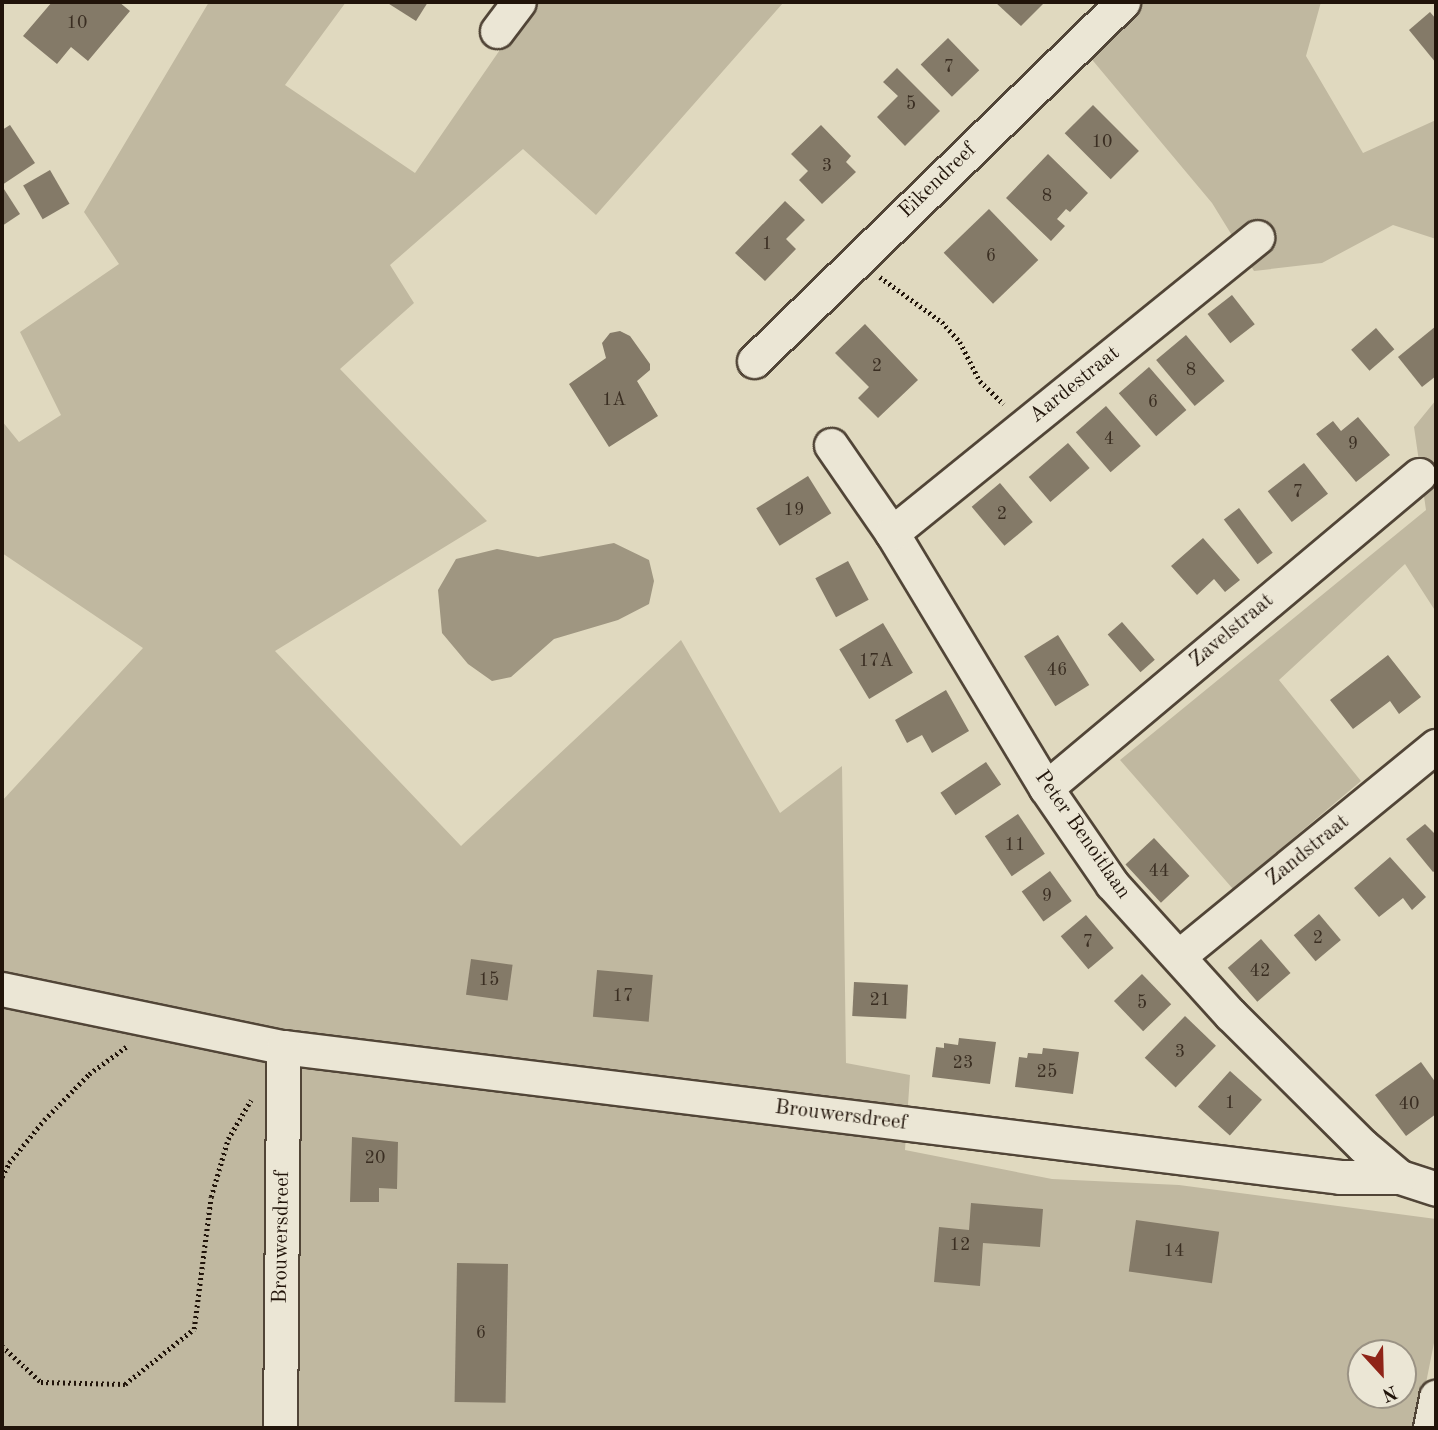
<!DOCTYPE html>
<style>
body{margin:0}
#map{position:relative;width:1438px;height:1430px;overflow:hidden;background:#e0d9bf;font-family:"Old Standard TT",serif}
div>[style]{position:absolute}
.green>*{inset:0;background:#c0b8a0}
.water>*{inset:0;background:#9f9681}
.building>*{inset:0;background:#847a68;transform-origin:0 0}
.path>*{height:4.5px;margin-top:-2.25px;transform-origin:0;background:repeating-linear-gradient(90deg,#21140a 0 2px,transparent 0 5.5px)}
.roads{filter:drop-shadow(2px 0 #514537) drop-shadow(-2px 0 #514537) drop-shadow(0 2px #514537) drop-shadow(0 -2px #514537)}
.minor>*{height:33px;margin:-16.5px;padding:0 16.5px;transform-origin:16.5px;border-radius:16.5px;background:#ebe6d5}
span{translate:-50% -50%;white-space:nowrap;text-align:center;line-height:1.15;-webkit-text-stroke:6px #ebe6d5;paint-order:stroke}
.number-label{font-size:18px;color:#3a2e22}
.number-label span{-webkit-text-stroke-width:0}
.street-label{font-size:21px;color:#21140a}
.frame{position:absolute;inset:0;border:4px solid #21140a;pointer-events:none}
.north{position:absolute;left:1347px;top:1339px;width:70px;height:70px;box-sizing:border-box;background:#ebe6d5;border:2px solid #9a9284;border-radius:50%;rotate:158deg;font-size:19px;font-weight:700;line-height:28px;text-align:center;color:#21140a}
.north::after{content:'';display:block;margin:auto;width:24px;height:32px;background:#8f2418;clip-path:polygon(50% 0,100% 100%,50% 72%,0 100%)}
</style>
<div id="map">
<div class="green">
<div style="clip-path:polygon(evenodd,209px 2px,346px 2px,285px 85px,415px 173px,533px 2px,783px 3px,596px 215px,523px 149px,390px 265px,414px 303px,340px 369px,487px 521px,275px 651px,461px 846px,681px 640px,780px 813px,842px 766px,846px 1063px,910px 1075px,905px 1150px,1052px 1179px,1179px 1185px,1436px 1219px,1436px 1333px,1417px 1428px,2px 1428px,2px 801px,143px 648px,2px 553px,2px 421px,19px 442px,61px 415px,20px 332px,119px 264px,84px 212px,209px 2px,1361px 1353px,1403px 1353px,1403px 1395px,1361px 1395px,1361px 1353px)"></div>
<div style="clip-path:polygon(1142px 2px,1321px 2px,1306px 56px,1363px 153px,1436px 120px,1436px 239px,1393px 225px,1322px 263px,1254px 271px,1212px 203px,1089px 56px)"></div>
<div style="clip-path:polygon(1436px 400px,1436px 612px,1405px 564px,1279px 680px,1361px 781px,1233px 889px,1120px 760px,1426px 510px,1414px 427px)"></div>
</div>
<div class="water">
<div style="clip-path:polygon(614px 543px,649px 560px,654px 581px,649px 604px,618px 620px,554px 639px,511px 677px,492px 681px,468px 664px,442px 633px,438px 590px,456px 559px,497px 549px,538px 557px)"></div>
</div>
<div class="building">
<div style="clip-path:polygon(52px 2px,119px 2px,130px 11px,88px 61px,71px 47px,57px 64px,23px 36px)"></div>
<div style="clip-path:polygon(386px 2px,428px 2px,416px 21px)"></div>
<div style="clip-path:polygon(995px 2px,1045px 2px,1021px 26px)"></div>
<div style="clip-path:polygon(1430px 12px,1436px 19px,1436px 63px,1409px 30px)"></div>
<div style="left:948px;top:38px;width:45px;height:38px;rotate:46deg"></div>
<div style="clip-path:polygon(897px 68px,940px 111px,905px 146px,877px 117px,898px 96px,883px 82px)"></div>
<div style="left:1093px;top:105px;width:65px;height:40px;rotate:45deg"></div>
<div style="clip-path:polygon(10px 125px,35px 163px,2px 185px,2px 130px)"></div>
<div style="clip-path:polygon(821px 125px,851px 156px,846px 162px,856px 172px,822px 204px,799px 180px,808px 171px,791px 154px)"></div>
<div style="clip-path:polygon(1048px 154px,1088px 193px,1070px 212px,1066px 209px,1057px 219px,1065px 226px,1051px 241px,1006px 198px)"></div>
<div style="left:50px;top:170px;width:39px;height:31px;rotate:60deg"></div>
<div style="clip-path:polygon(2px 186px,20px 214px,2px 226px)"></div>
<div style="clip-path:polygon(785px 201px,805px 220px,786px 239px,796px 249px,765px 281px,735px 253px)"></div>
<div style="left:989px;top:209px;width:71px;height:63px;rotate:46deg"></div>
<div style="left:1232px;top:295px;width:37px;height:31px;rotate:52deg"></div>
<div style="clip-path:polygon(865px 324px,918px 380px,878px 418px,858px 398px,869px 387px,835px 353px)"></div>
<div style="clip-path:polygon(1436px 326px,1436px 376px,1422px 387px,1398px 357px)"></div>
<div style="left:1376px;top:328px;width:28px;height:33px;rotate:49deg"></div>
<div style="clip-path:polygon(620px 331px,630px 336px,650px 364px,650px 370px,637px 381px,658px 416px,609px 447px,569px 384px,606px 358px,602px 343px,610px 333px)"></div>
<div style="left:1186px;top:335px;width:60px;height:39px;rotate:50deg"></div>
<div style="left:1149px;top:367px;width:57px;height:40px;rotate:49deg"></div>
<div style="left:1106px;top:406px;width:53px;height:40px;rotate:49deg"></div>
<div style="clip-path:polygon(1358px 417px,1390px 455px,1356px 482px,1316px 434px,1333px 421px,1341px 431px)"></div>
<div style="left:1068px;top:443px;width:33px;height:52px;rotate:49deg"></div>
<div style="left:1304px;top:463px;width:39px;height:46px;rotate:52deg"></div>
<div style="left:808px;top:476px;width:44px;height:61px;rotate:58deg"></div>
<div style="left:1000px;top:483px;width:51px;height:37px;rotate:50deg"></div>
<div style="left:1239px;top:508px;width:56px;height:19px;rotate:53deg"></div>
<div style="clip-path:polygon(1203px 538px,1240px 580px,1225px 592px,1214px 579px,1197px 595px,1171px 566px)"></div>
<div style="left:848px;top:561px;width:44px;height:37px;rotate:62deg"></div>
<div style="left:1122px;top:622px;width:50px;height:19px;rotate:49deg"></div>
<div style="left:883px;top:623px;width:58px;height:51px;rotate:59deg"></div>
<div style="left:1058px;top:635px;width:59px;height:40px;rotate:58deg"></div>
<div style="clip-path:polygon(1388px 655px,1421px 697px,1399px 714px,1390px 701px,1353px 729px,1330px 700px)"></div>
<div style="clip-path:polygon(946px 690px,969px 731px,932px 753px,922px 735px,907px 743px,895px 720px)"></div>
<div style="left:986px;top:762px;width:27px;height:55px;rotate:56deg"></div>
<div style="left:1018px;top:814px;width:48px;height:40px;rotate:56deg"></div>
<div style="clip-path:polygon(1425px 824px,1436px 835px,1436px 870px,1433px 872px,1406px 839px)"></div>
<div style="left:1154px;top:838px;width:52px;height:39px;rotate:47deg"></div>
<div style="clip-path:polygon(1390px 857px,1426px 897px,1412px 910px,1403px 898px,1379px 917px,1354px 888px)"></div>
<div style="left:1050px;top:871px;width:37px;height:35px;rotate:54deg"></div>
<div style="left:1319px;top:914px;width:34px;height:33px;rotate:50deg"></div>
<div style="left:1086px;top:915px;width:43px;height:33px;rotate:50deg"></div>
<div style="left:1261px;top:939px;width:45px;height:44px;rotate:49deg"></div>
<div style="left:471px;top:959px;width:42px;height:36px;rotate:8deg"></div>
<div style="left:597px;top:970px;width:56px;height:47px;rotate:5deg"></div>
<div style="left:1142px;top:974px;width:42px;height:39px;rotate:46deg"></div>
<div style="left:854px;top:982px;width:54px;height:34px;rotate:3deg"></div>
<div style="left:1185px;top:1016px;width:43px;height:58px;rotate:44deg"></div>
<div style="clip-path:polygon(959px 1038px,996px 1042px,990px 1084px,932px 1077px,936px 1047px,944px 1048px,944px 1043px,958px 1045px)"></div>
<div style="clip-path:polygon(1043px 1048px,1079px 1052px,1073px 1094px,1015px 1087px,1019px 1057px,1027px 1058px,1028px 1053px,1042px 1054px)"></div>
<div style="clip-path:polygon(1421px 1062px,1436px 1083px,1436px 1114px,1406px 1136px,1375px 1095px)"></div>
<div style="left:1230px;top:1071px;width:43px;height:48px;rotate:42deg"></div>
<div style="clip-path:polygon(352px 1137px,398px 1142px,397px 1189px,379px 1188px,379px 1202px,350px 1202px)"></div>
<div style="clip-path:polygon(971px 1203px,1043px 1209px,1040px 1247px,983px 1243px,980px 1286px,934px 1282px,939px 1227px,969px 1230px)"></div>
<div style="left:1136px;top:1220px;width:84px;height:52px;rotate:8deg"></div>
<div style="left:457px;top:1263px;width:51px;height:139px;rotate:1deg"></div>
</div>
<div class="path">
<div style="left:880px;top:277px;width:77px;rotate:36deg"></div>
<div style="left:942px;top:322px;width:27px;rotate:48deg"></div>
<div style="left:960px;top:342px;width:44px;rotate:62.9deg"></div>
<div style="left:980px;top:381px;width:33px;rotate:44deg"></div>
<div style="left:2px;top:1177px;width:16px;rotate:-63deg"></div>
<div style="left:9px;top:1163px;width:55px;rotate:-50.9deg"></div>
<div style="left:44px;top:1120px;width:64px;rotate:-45.6deg"></div>
<div style="left:89px;top:1074px;width:46px;rotate:-36.1deg"></div>
<div style="left:2px;top:1346px;width:53px;rotate:42.7deg"></div>
<div style="left:41px;top:1382px;width:84px;rotate:1.4deg"></div>
<div style="left:125px;top:1384px;width:88px;rotate:-38.6deg"></div>
<div style="left:194px;top:1329px;width:133px;rotate:-82.7deg"></div>
<div style="left:211px;top:1197px;width:60px;rotate:-73.7deg"></div>
<div style="left:228px;top:1139px;width:45px;rotate:-59.5deg"></div>
</div>
<div class="roads">
<div class="minor">
<div style="left:497px;top:31px;width:36px;rotate:-53deg"></div>
<div style="left:754px;top:361px;width:515px;rotate:-44.21deg"></div>
<div style="left:831px;top:445px;width:107px;rotate:55.3deg"></div>
<div style="left:892px;top:533px;width:298px;rotate:58.9deg"></div>
<div style="left:1046px;top:788px;width:116px;rotate:55.5deg"></div>
<div style="left:1112px;top:884px;width:176px;rotate:47.8deg"></div>
<div style="left:1230px;top:1014px;width:187px;rotate:44.8deg"></div>
<div style="left:1363px;top:1146px;width:48px;rotate:40deg"></div>
<div style="left:1400px;top:1177px;width:38px;rotate:18deg"></div>
<div style="left:892px;top:533px;width:470px;rotate:-39deg"></div>
<div style="left:1046px;top:788px;width:487px;rotate:-40deg"></div>
<div style="left:1179px;top:956px;width:332px;rotate:-39.3deg"></div>
<div style="left:2px;top:989px;width:287px;rotate:11.7deg"></div>
<div style="left:283px;top:1047px;width:1065px;rotate:7.01deg"></div>
<div style="left:1340px;top:1177px;width:60px"></div>
<div style="left:280px;top:1428px;width:381px;rotate:-89.5deg"></div>
<div style="left:1430px;top:1428px;width:32px;rotate:-79deg"></div>
</div>
</div>
<div class="number-label">
<span style="left:77px;top:23px">10</span>
<span style="left:949px;top:67px">7</span>
<span style="left:911px;top:104px">5</span>
<span style="left:1102px;top:142px">10</span>
<span style="left:827px;top:166px">3</span>
<span style="left:1047px;top:196px">8</span>
<span style="left:767px;top:244px">1</span>
<span style="left:991px;top:256px">6</span>
<span style="left:877px;top:366px">2</span>
<span style="left:1191px;top:370px">8</span>
<span style="left:614px;top:400px">1A</span>
<span style="left:1153px;top:402px">6</span>
<span style="left:1109px;top:439px">4</span>
<span style="left:1353px;top:444px">9</span>
<span style="left:1298px;top:492px">7</span>
<span style="left:794px;top:510px">19</span>
<span style="left:1002px;top:514px">2</span>
<span style="left:876px;top:661px">17A</span>
<span style="left:1057px;top:670px">46</span>
<span style="left:1015px;top:845px">11</span>
<span style="left:1159px;top:871px">44</span>
<span style="left:1047px;top:896px">9</span>
<span style="left:1318px;top:938px">2</span>
<span style="left:1088px;top:942px">7</span>
<span style="left:1260px;top:971px">42</span>
<span style="left:489px;top:980px">15</span>
<span style="left:623px;top:996px">17</span>
<span style="left:880px;top:1000px">21</span>
<span style="left:1142px;top:1003px">5</span>
<span style="left:1180px;top:1052px">3</span>
<span style="left:963px;top:1063px">23</span>
<span style="left:1047px;top:1072px">25</span>
<span style="left:1230px;top:1103px">1</span>
<span style="left:1409px;top:1104px">40</span>
<span style="left:375px;top:1158px">20</span>
<span style="left:960px;top:1245px">12</span>
<span style="left:1174px;top:1251px">14</span>
<span style="left:481px;top:1333px">6</span>
</div>
<div class="street-label">
<span style="left:938px;top:181px;rotate:-44deg">Eikendreef</span>
<span style="left:1075px;top:385px;rotate:-39deg">Aardestraat</span>
<span style="left:1232px;top:631px;rotate:-40deg">Zavelstraat</span>
<span style="left:1082px;top:835px;rotate:55deg">Peter Benoitlaan</span>
<span style="left:1308px;top:851px;rotate:-39deg">Zandstraat</span>
<span style="left:841px;top:1116px;rotate:7deg">Brouwersdreef</span>
<span style="left:282px;top:1237px;rotate:-89deg">Brouwersdreef</span>
</div>
<div class="frame"></div>
<div class="north">N</div>
</div>
